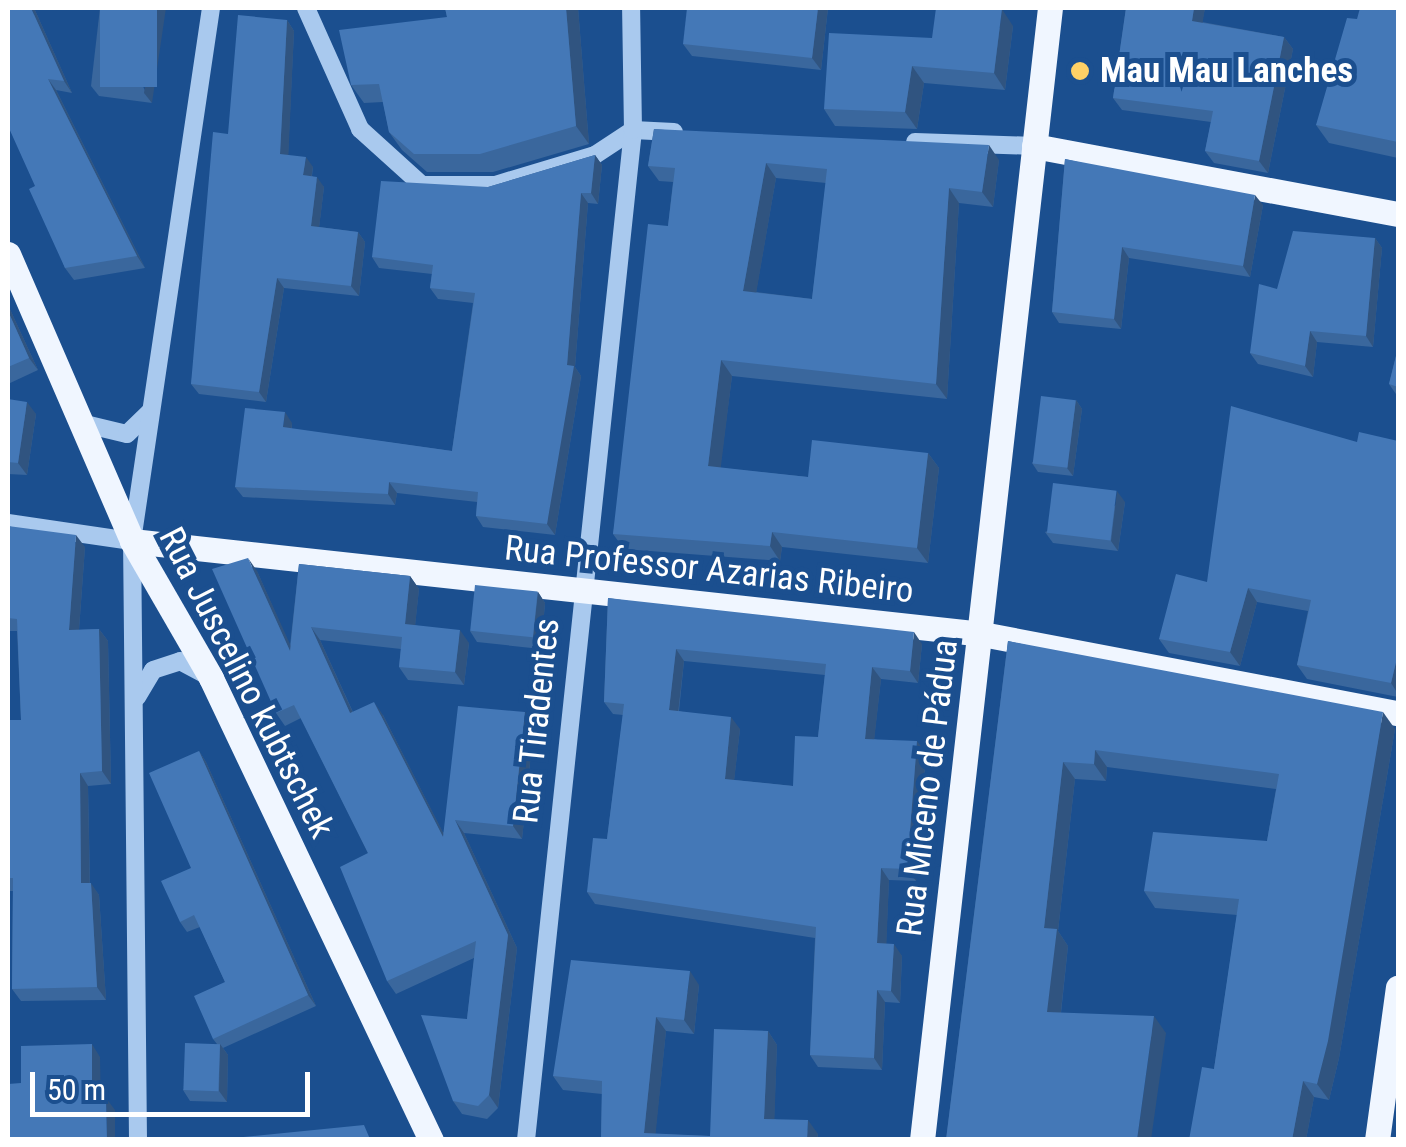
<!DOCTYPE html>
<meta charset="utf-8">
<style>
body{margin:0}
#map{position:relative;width:1406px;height:1147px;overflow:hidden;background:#1b4f8f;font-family:"Roboto Condensed",sans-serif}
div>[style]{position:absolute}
.minor>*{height:18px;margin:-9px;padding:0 9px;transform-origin:9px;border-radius:9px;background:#a9c9ee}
.major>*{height:25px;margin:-12.5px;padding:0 12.5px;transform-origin:12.5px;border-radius:12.5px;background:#f0f6ff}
.wall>*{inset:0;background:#3a679d}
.shaded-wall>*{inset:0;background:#305480}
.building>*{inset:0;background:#4478b7;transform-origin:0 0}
.dots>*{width:28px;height:28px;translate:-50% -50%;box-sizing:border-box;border:5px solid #1b4f8f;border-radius:50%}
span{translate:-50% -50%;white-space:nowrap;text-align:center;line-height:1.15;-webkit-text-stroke:10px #1b4f8f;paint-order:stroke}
.poi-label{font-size:35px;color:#fff;font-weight:700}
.left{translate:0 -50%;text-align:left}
.street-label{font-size:35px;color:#fff}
.frame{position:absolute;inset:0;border:10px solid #fff;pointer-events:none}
.scale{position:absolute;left:30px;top:1072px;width:280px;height:45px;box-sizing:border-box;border:5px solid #fff;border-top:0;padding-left:12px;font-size:30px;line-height:35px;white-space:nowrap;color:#fff;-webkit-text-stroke:8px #1b4f8f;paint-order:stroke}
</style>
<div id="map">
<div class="minor">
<div style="left:306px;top:8px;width:133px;rotate:65.9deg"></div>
<div style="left:360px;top:129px;width:84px;rotate:42.1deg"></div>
<div style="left:422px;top:185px;width:73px"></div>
<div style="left:495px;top:185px;width:104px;rotate:-16.7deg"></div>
<div style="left:595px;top:155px;width:45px;rotate:-33.3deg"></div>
<div style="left:633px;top:130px;width:41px;rotate:2.8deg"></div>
<div style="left:915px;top:142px;width:119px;rotate:1.9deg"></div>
<div style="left:81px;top:423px;width:47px;rotate:13.4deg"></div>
<div style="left:127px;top:434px;width:32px;rotate:-44deg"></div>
<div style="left:8px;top:523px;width:125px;rotate:8.3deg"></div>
<div style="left:137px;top:697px;width:31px;rotate:-59deg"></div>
<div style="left:153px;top:670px;width:28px;rotate:-18deg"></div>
<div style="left:180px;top:661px;width:34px;rotate:28deg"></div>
<div style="left:138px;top:1140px;width:599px;rotate:-90.57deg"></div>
<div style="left:132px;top:541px;width:539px;rotate:-81.57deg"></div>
<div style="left:526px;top:1140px;width:1016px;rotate:-83.95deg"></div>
<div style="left:633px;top:130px;width:122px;rotate:-90.9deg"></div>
</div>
<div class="major">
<div style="left:1034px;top:146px;width:370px;rotate:10.6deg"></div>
<div style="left:8px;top:254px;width:313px;rotate:66.6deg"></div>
<div style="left:132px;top:541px;width:158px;rotate:60deg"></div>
<div style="left:211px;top:678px;width:512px;rotate:64.54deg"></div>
<div style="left:132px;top:541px;width:855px;rotate:6.24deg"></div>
<div style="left:982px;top:634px;width:423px;rotate:10.8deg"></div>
<div style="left:922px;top:1140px;width:1139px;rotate:-83.55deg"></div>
<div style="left:1377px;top:1140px;width:154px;rotate:-82.2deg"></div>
</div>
<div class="wall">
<div style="clip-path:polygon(34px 8px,72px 93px,56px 90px,145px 268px,74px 280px,65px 268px,35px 186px)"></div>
<div style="clip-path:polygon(100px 8px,152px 103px,99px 96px,91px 86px)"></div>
<div style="clip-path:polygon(445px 8px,578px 8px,589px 144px,493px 172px,427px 172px,402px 150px,389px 132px,383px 102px,364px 103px,351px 85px,447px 17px)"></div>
<div style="clip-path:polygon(828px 8px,821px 70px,692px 56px,683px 44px)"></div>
<div style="clip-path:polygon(1126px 8px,1205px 8px,1202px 22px,1284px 37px,1293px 49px,1268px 173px,1214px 163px,1205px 151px,1211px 122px,1122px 110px,1113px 98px)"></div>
<div style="clip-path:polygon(1398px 8px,1398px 158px,1329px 143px,1316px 125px)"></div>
<div style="clip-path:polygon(287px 20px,294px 31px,288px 155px,313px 167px,312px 176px,324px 187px,319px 227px,358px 232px,365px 242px,359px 296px,284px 288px,266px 402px,199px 394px,191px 384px,228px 134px)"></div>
<div style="clip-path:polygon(1013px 26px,1005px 90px,924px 83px,917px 129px,835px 126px,824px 109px,932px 38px)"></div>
<div style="clip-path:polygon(evenodd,654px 129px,999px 160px,993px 207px,959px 203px,947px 399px,732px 376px,720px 468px,808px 477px,928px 453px,939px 468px,928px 563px,782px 547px,780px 561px,624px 549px,613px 534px,668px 226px,673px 182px,659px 181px,648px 166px,654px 129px,776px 178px,826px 183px,812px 299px,756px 292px,776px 178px)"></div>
<div style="clip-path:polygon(595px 155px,602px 165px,598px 204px,588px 203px,575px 367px,581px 376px,555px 535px,483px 527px,476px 516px,477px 502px,397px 493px,395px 505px,243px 497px,235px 487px,292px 423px,292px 429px,452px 451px,473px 303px,438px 299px,430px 288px,432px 274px,379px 268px,372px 257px,488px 187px)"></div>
<div style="clip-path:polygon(1065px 159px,1263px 205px,1250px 277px,1129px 258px,1121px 329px,1059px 323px,1052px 312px)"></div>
<div style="clip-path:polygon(1375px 238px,1382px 248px,1373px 347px,1317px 342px,1313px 377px,1258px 364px,1250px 353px,1277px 289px)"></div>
<div style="clip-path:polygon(8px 305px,38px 370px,8px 384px)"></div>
<div style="clip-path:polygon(1398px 348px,1398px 397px,1389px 384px)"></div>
<div style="clip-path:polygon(8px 399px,36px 414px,27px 475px,8px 474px)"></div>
<div style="clip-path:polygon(1076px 400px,1082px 409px,1073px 476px,1038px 472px,1032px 463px)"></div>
<div style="clip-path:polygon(1398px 441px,1398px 697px,1307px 679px,1297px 665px,1308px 611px,1257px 602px,1240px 666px,1169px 653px,1159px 639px,1207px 582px,1357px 442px)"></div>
<div style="clip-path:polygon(1125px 502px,1118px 551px,1053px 543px,1045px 532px)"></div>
<div style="clip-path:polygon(8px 526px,85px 547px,79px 630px,99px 629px,108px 641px,111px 784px,88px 786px,90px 883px,99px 895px,106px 1000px,21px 1001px,12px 989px,13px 891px,9px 891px,8px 889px,8px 720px,21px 720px,17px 631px,8px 631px)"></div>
<div style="clip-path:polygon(299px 564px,410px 576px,419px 589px,415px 625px,469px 643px,464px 685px,408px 680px,399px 667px,401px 649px,320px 640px,353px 712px,383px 715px,443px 833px,534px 725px,522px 839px,464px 833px,517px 948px,498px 1108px,487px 1119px,462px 1114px,453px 1101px,467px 1019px,474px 958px,396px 994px,387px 981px,368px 853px,301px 718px,285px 726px,276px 713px,257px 571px,290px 646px)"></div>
<div style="clip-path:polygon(538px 592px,545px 603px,541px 649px,477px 642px,470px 631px)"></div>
<div style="clip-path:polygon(evenodd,608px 598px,922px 644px,918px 683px,881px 679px,874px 739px,926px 753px,916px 881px,889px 880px,886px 944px,902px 956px,900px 1003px,885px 1002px,882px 1070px,818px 1067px,810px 1055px,815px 938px,595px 904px,587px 892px,607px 839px,623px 715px,613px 714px,604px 702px,608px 598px,684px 661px,825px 675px,818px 737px,793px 786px,734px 780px,740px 729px,679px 711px,684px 661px)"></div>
<div style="clip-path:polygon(1008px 641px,1395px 729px,1339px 1058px,1329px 1100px,1314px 1097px,1306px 1140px,1189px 1140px,1214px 1069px,1237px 915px,1155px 908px,1144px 891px,1267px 841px,1276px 789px,1107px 767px,1106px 781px,1075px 779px,1058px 931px,1068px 946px,1061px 1013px,1166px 1033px,946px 1140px)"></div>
<div style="clip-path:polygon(199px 751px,206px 762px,316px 1006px,223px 1048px,228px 1055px,227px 1102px,190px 1101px,183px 1090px,217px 1044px,213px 1039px,225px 982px,200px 927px,187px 932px,180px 922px,191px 868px)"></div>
<div style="clip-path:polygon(699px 985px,694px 1034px,666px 1031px,655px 1134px,710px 1136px,768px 1031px,777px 1045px,774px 1119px,818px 1134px,817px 1140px,601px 1140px,602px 1094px,563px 1090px,553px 1076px)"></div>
</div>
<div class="shaded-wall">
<div style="clip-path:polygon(31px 8px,34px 8px,72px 93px,64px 81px)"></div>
<div style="clip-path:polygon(157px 8px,166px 8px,152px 103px,144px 93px)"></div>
<div style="clip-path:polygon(566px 8px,578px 8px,589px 144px,576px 126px)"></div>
<div style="clip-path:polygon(818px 8px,828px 8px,821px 70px,812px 58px)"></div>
<div style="clip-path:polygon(1194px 8px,1205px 8px,1201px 33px,1192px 21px)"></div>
<div style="clip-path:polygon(1002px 9px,1013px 26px,1005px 90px,994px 73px)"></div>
<div style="clip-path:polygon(287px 20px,294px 31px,288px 164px,280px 154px)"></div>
<div style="clip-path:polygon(1284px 37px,1293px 49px,1268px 173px,1259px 161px)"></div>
<div style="clip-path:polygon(912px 66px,924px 83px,917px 129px,905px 112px)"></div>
<div style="clip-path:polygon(48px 79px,56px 90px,145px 268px,137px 256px)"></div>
<div style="clip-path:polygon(989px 145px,999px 160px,993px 207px,982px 192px)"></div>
<div style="clip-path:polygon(595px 155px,602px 165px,598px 204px,591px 193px)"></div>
<div style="clip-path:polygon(306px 157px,313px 167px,310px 186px,303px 175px)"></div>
<div style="clip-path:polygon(766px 163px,776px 178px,754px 306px,743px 291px)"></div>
<div style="clip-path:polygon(317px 177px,324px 187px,318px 237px,311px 226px)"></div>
<div style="clip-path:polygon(949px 188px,959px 203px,947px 399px,936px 384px)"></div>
<div style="clip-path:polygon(581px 193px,588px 203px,575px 367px,581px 376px,555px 535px,547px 524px,567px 365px)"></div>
<div style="clip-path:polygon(1255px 195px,1263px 205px,1250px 277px,1243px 266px)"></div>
<div style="clip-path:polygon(358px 232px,365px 242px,359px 296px,351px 286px)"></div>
<div style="clip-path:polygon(1375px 238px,1382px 248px,1373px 347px,1366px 336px)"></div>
<div style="clip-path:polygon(1122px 247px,1129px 258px,1121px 329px,1114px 319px)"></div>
<div style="clip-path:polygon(277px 278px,284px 288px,266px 402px,259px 392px)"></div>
<div style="clip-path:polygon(8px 305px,38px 370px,29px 358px,8px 311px)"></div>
<div style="clip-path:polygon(1310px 331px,1317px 342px,1313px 377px,1305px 366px)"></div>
<div style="clip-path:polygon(721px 360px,732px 376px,719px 482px,708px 466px)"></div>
<div style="clip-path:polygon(1076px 400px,1082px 409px,1073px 476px,1067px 468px)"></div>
<div style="clip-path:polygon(27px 402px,36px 414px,27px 475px,18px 463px)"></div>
<div style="clip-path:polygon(285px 412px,292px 423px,291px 438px,283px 427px)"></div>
<div style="clip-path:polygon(928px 453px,939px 468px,928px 563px,917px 548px)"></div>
<div style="clip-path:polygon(389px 482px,397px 493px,395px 505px,388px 494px)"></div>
<div style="clip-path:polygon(1117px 491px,1125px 502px,1118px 551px,1111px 541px)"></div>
<div style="clip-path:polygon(772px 532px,782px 547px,780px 561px,770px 546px)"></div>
<div style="clip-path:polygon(76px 535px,85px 547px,78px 643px,69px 630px)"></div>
<div style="clip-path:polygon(248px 558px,257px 571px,299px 664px,290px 651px)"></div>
<div style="clip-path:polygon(410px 576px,419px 589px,414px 637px,405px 624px)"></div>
<div style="clip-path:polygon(1248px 588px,1257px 602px,1240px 666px,1230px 652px)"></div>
<div style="clip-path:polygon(538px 592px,545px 603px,541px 649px,533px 638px)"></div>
<div style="clip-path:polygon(311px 627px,320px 640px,359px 726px,350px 713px)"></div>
<div style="clip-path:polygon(99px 629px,108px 641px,111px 784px,102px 771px)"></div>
<div style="clip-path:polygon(460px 630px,469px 643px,464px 685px,455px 672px)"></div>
<div style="clip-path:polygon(914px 632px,922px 644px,918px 683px,910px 671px)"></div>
<div style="clip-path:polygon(676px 649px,684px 661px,677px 722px,669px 710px)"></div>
<div style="clip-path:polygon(1398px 654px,1398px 694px,1391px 683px)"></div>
<div style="clip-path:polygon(872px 667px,881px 679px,873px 751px,865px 739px)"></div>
<div style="clip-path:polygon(374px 702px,383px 715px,452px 850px,443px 837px)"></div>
<div style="clip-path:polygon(525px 712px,534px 725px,522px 839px,513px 826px)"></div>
<div style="clip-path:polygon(1383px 712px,1395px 729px,1339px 1058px,1329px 1100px,1317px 1084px)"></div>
<div style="clip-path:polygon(731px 717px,740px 729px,733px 791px,725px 779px)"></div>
<div style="clip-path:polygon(917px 741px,926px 753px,916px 881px,907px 869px)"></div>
<div style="clip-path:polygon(1095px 750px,1107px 767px,1106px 781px,1094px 764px)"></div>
<div style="clip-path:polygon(199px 751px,206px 762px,316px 1006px,308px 995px)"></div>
<div style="clip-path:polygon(1063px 762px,1075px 779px,1058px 931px,1068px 946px,1059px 1029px,1047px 1012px,1044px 928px)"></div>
<div style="clip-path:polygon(80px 773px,88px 786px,90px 896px,81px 883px)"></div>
<div style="clip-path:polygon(455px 820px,464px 833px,517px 948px,498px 1108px,489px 1095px,508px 935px)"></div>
<div style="clip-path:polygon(881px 868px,889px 880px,886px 955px,877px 943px)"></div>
<div style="clip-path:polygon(91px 883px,99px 895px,106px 1000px,97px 987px)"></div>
<div style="clip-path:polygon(894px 944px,902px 956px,900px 1003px,891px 991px)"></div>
<div style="clip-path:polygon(690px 971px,699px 985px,694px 1034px,684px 1020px)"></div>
<div style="clip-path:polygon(877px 990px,885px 1002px,882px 1070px,874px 1058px)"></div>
<div style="clip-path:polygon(1154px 1016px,1166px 1033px,1151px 1140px,1137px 1140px)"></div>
<div style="clip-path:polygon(656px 1017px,666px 1031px,655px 1140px,644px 1133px)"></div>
<div style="clip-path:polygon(768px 1031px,777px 1045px,774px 1133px,764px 1119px)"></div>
<div style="clip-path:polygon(92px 1044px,100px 1057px,101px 1110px,92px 1098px)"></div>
<div style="clip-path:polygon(220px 1044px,228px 1055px,227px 1102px,219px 1091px)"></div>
<div style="clip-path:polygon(1303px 1081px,1314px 1097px,1306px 1140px,1292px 1140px)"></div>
<div style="clip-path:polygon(106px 1098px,115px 1110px,115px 1140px,107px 1140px)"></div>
<div style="clip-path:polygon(808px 1120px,818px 1134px,817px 1140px,807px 1140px)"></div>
</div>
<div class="building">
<div style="clip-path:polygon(8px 8px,31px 8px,64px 81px,48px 79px,137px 256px,65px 268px,29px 189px,35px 186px,8px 126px)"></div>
<div style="left:100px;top:8px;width:57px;height:79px"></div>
<div style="clip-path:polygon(445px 8px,566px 8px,576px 126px,480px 154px,414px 154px,389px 132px,379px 84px,351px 85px,339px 30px,447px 17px)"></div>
<div style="clip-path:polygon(687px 8px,818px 8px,812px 58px,683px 44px)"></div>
<div style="clip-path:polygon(936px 8px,987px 8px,1002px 9px,994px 73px,912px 66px,905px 112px,824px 109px,829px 33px,932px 38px)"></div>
<div style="clip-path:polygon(1126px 8px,1194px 8px,1192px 21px,1284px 37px,1259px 161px,1205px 151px,1213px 111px,1113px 98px)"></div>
<div style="clip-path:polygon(1360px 8px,1398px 8px,1398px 142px,1316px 125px,1347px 18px,1357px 19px)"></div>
<div style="clip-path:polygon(238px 15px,287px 20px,280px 154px,306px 157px,303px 175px,317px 177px,311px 226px,358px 232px,351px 286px,277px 278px,259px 392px,191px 384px,213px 132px,228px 134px)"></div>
<div style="clip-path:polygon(evenodd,654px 129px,989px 145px,982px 192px,949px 188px,936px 384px,721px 360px,708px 466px,808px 477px,812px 440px,928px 453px,917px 548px,772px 532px,770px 546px,613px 534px,648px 224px,668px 226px,675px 168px,648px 166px,654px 129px,766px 163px,827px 169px,812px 299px,743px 291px,766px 163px)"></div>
<div style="clip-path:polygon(595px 155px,591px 193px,581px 193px,567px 365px,574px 366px,547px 524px,476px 516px,478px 492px,389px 482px,388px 494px,235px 487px,245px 408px,285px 412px,283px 427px,452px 451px,475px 293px,430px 288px,433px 265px,372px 257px,381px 181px,488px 187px)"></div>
<div style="clip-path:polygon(1065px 159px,1255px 195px,1243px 266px,1122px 247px,1114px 319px,1052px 312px)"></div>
<div style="clip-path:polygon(1293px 231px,1375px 238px,1366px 336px,1310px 331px,1305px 366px,1250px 353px,1259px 284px,1277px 289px)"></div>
<div style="clip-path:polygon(8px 311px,29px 358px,8px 367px)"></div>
<div style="clip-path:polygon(1398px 348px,1398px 387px,1389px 384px)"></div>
<div style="left:1041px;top:396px;width:35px;height:68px;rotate:7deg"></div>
<div style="clip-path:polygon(8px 399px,27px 402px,18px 463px,8px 462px)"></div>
<div style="clip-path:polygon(1231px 406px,1357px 442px,1359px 432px,1398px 441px,1398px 654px,1391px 683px,1297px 665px,1311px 600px,1248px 588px,1230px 652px,1159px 639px,1176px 574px,1207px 582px)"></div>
<div style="left:1053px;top:483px;width:64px;height:50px;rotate:7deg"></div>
<div style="clip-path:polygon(8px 526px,76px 535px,69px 630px,99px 629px,102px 771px,80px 773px,81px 883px,91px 883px,97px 987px,12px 989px,13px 878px,8px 878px,8px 720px,21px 720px,17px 619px,8px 618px)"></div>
<div style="clip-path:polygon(248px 558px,290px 651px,299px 564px,410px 576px,405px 624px,460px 630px,455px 672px,399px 667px,402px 637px,311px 627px,350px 713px,374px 702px,443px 837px,458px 706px,525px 712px,513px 826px,455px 820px,508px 935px,489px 1095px,478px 1106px,453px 1101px,421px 1015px,467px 1019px,476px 941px,387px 981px,340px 867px,368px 853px,294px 705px,276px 713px,212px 569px)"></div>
<div style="left:475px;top:585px;width:63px;height:46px;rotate:6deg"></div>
<div style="clip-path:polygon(evenodd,608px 598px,914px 632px,910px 671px,872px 667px,865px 739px,917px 741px,907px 869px,881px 868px,877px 943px,894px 944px,891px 991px,877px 990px,874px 1058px,810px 1055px,816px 927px,587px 892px,593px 838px,607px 839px,624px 704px,604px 702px,608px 598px,676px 649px,826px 664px,818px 737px,795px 736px,793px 786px,725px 779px,731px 717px,669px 710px,676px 649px)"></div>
<div style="clip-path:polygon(1008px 641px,1383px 712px,1328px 1041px,1317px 1084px,1303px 1081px,1292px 1140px,1189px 1140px,1202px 1067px,1214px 1069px,1239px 899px,1144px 891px,1153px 832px,1267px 841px,1279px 774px,1095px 750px,1094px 764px,1063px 762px,1044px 928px,1057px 929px,1047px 1012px,1154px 1016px,1137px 1140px,946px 1140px)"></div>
<div style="clip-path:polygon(199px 751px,308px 995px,213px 1039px,194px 996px,225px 982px,194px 915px,180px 922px,161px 881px,191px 868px,149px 773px)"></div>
<div style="clip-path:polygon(571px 960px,690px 971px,684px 1020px,656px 1017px,644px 1133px,710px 1136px,714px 1029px,768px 1031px,764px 1119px,808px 1120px,807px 1140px,601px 1140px,602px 1081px,553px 1076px)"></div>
<div style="left:185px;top:1043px;width:35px;height:47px;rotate:2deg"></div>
<div style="clip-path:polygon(92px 1044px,92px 1098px,106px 1098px,107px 1140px,8px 1140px,8px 1084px,21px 1083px,21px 1046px)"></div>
<div style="clip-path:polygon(364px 1125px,370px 1139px,377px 1140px,213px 1140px)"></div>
</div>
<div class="dots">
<div style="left:1080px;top:71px;background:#ffd166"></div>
</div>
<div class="poi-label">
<span class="left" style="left:1100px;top:71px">Mau Mau Lanches</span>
</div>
<div class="street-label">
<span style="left:709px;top:570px;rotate:6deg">Rua Professor Azarias Ribeiro</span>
<span style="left:246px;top:683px;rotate:63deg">Rua Juscelino kubtschek</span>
<span style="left:537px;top:721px;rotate:-84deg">Rua Tiradentes</span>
<span style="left:928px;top:788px;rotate:-83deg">Rua Miceno de Pádua</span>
</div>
<div class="frame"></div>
<div class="scale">50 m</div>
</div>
